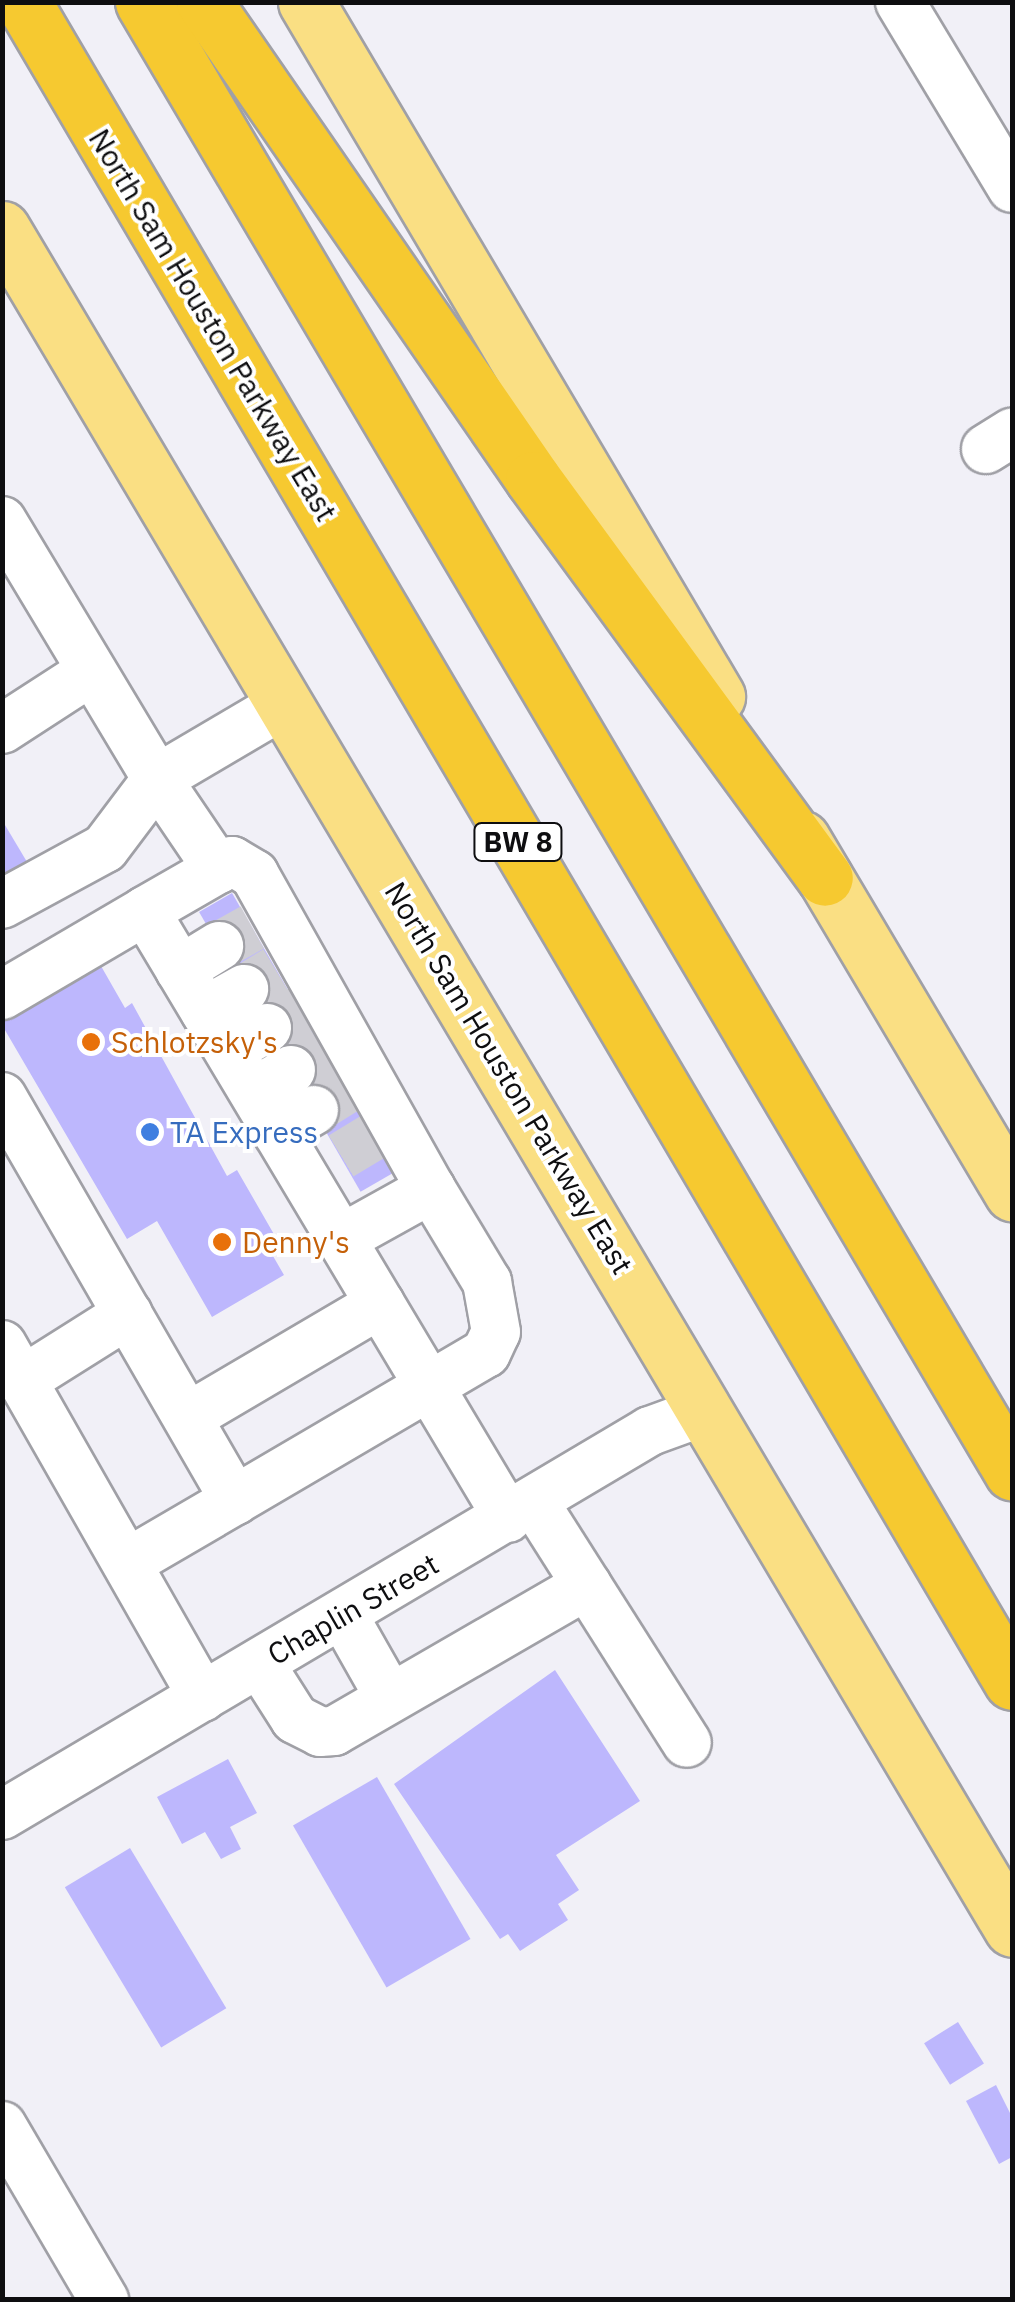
<!DOCTYPE html>
<style>
body{margin:0}
#map{position:relative;width:1015px;height:2302px;overflow:hidden;background:#f1f0f7;font-family:"IBM Plex Sans",sans-serif}
div>[style]{position:absolute}
.building>*{inset:0;background:#bdb7fd;transform-origin:0 0}
.minor-tunnel>*{height:48px;margin-top:-24px;transform-origin:0;background:repeating-linear-gradient(90deg,#cfced4 0 48px,transparent 0 72px)}
.roads{filter:drop-shadow(2px 0 #a0a0a6) drop-shadow(-2px 0 #a0a0a6) drop-shadow(0 2px #a0a0a6) drop-shadow(0 -2px #a0a0a6)}
.minor>*{height:48px;margin:-24px;padding:0 24px;transform-origin:24px;border-radius:24px;background:#fff}
.major>*{height:55px;margin:-27.5px;padding:0 27.5px;transform-origin:27.5px;border-radius:27.5px;background:#fadf83}
.highway>*{height:55px;margin:-27.5px;padding:0 27.5px;transform-origin:27.5px;border-radius:27.5px;background:#f6c930}
.dots>*{width:28px;height:28px;translate:-50% -50%;box-sizing:border-box;border:5px solid #fff;border-radius:50%}
span{translate:-50% -50%;white-space:nowrap;text-align:center;line-height:1.15;-webkit-text-stroke:8px #fff;paint-order:stroke}
.shield-label span{padding:2px 8px;background:#fff;border:2px solid;border-radius:8px;-webkit-text-stroke-width:0}
.shield-label{font-size:28px;color:#0e0e10;font-weight:700}
.street-label{font-size:30px;color:#0e0e10}
.food-label{font-size:30px;color:#c56008}
.left{translate:0 -50%;text-align:left}
.shop-label{font-size:30px;color:#366cbe}
.frame{position:absolute;inset:0;border:5px solid #0e0e10;pointer-events:none}
</style>
<div id="map">
<div class="building">
<div style="clip-path:polygon(2px 820px,33px 872px,2px 879px)"></div>
<div style="left:232px;top:893px;width:323px;height:38px;rotate:60deg"></div>
<div style="clip-path:polygon(97px 959px,125px 1008px,132px 1003px,227px 1176px,237px 1170px,283px 1250px,273px 1256px,284px 1275px,212px 1317px,157px 1221px,127px 1239px,2px 1025px,2px 1014px)"></div>
<div style="clip-path:polygon(555px 1670px,640px 1801px,556px 1855px,579px 1890px,558px 1904px,568px 1920px,520px 1951px,508px 1934px,500px 1939px,394px 1784px)"></div>
<div style="clip-path:polygon(228px 1759px,257px 1813px,230px 1827px,241px 1849px,221px 1859px,205px 1832px,182px 1844px,157px 1797px)"></div>
<div style="left:377px;top:1777px;width:187px;height:97px;rotate:60deg"></div>
<div style="left:130px;top:1848px;width:187px;height:76px;rotate:59deg"></div>
<div style="left:958px;top:2022px;width:49px;height:40px;rotate:58deg"></div>
<div style="clip-path:polygon(996px 2085px,1012px 2117px,1012px 2157px,999px 2164px,966px 2101px)"></div>
</div>
<div class="minor-tunnel">
<div style="left:219px;top:946px;width:38px;rotate:-29deg"></div>
<div style="left:244px;top:989px;width:37px;rotate:-31deg"></div>
<div style="left:267px;top:1028px;width:38px;rotate:-29deg"></div>
<div style="left:291px;top:1070px;width:38px;rotate:-32deg"></div>
<div style="left:314px;top:1110px;width:38px;rotate:-32deg"></div>
<div style="left:341px;top:1156px;width:37px;rotate:-31deg"></div>
</div>
<div class="roads">
<div class="minor">
<div style="left:900px;top:2px;width:217px;rotate:58.9deg"></div>
<div style="left:986px;top:449px;width:31px;rotate:-32deg"></div>
<div style="left:2px;top:521px;width:301px;rotate:59deg"></div>
<div style="left:157px;top:779px;width:150px;rotate:-30.5deg"></div>
<div style="left:2px;top:729px;width:105px;rotate:-32.9deg"></div>
<div style="left:218px;top:869px;width:16px;rotate:-30deg"></div>
<div style="left:232px;top:861px;width:26px;rotate:31deg"></div>
<div style="left:254px;top:874px;width:361px;rotate:60.7deg"></div>
<div style="left:431px;top:1189px;width:103px;rotate:150.9deg"></div>
<div style="left:2px;top:904px;width:117px;rotate:-28.5deg"></div>
<div style="left:105px;top:848px;width:86px;rotate:-53deg"></div>
<div style="left:157px;top:779px;width:109px;rotate:55.9deg"></div>
<div style="left:218px;top:869px;width:84px;rotate:150.1deg"></div>
<div style="left:145px;top:911px;width:707px;rotate:59.12deg"></div>
<div style="left:180px;top:970px;width:46px;rotate:-31.6deg"></div>
<div style="left:2px;top:995px;width:166px;rotate:-30.4deg"></div>
<div style="left:205px;top:1011px;width:45px;rotate:-29.4deg"></div>
<div style="left:229px;top:1050px;width:44px;rotate:-30.1deg"></div>
<div style="left:254px;top:1092px;width:43px;rotate:-30.7deg"></div>
<div style="left:2px;top:1097px;width:466px;rotate:60deg"></div>
<div style="left:235px;top:1500px;width:125px;rotate:149.7deg"></div>
<div style="left:277px;top:1132px;width:43px;rotate:-30.7deg"></div>
<div style="left:2px;top:1345px;width:405px;rotate:60.3deg"></div>
<div style="left:23px;top:1380px;width:124px;rotate:-32.2deg"></div>
<div style="left:188px;top:1417px;width:223px;rotate:-30.5deg"></div>
<div style="left:235px;top:1500px;width:291px;rotate:-30.4deg"></div>
<div style="left:486px;top:1353px;width:23px;rotate:-65deg"></div>
<div style="left:496px;top:1332px;width:51px;rotate:-100.2deg"></div>
<div style="left:487px;top:1282px;width:109px;rotate:-121.1deg"></div>
<div style="left:534px;top:1502px;width:285px;rotate:57.6deg"></div>
<div style="left:343px;top:1615px;width:95px;rotate:60.5deg"></div>
<div style="left:260px;top:1664px;width:65px;rotate:57.5deg"></div>
<div style="left:295px;top:1719px;width:28px;rotate:27deg"></div>
<div style="left:320px;top:1732px;width:14px;rotate:-4deg"></div>
<div style="left:334px;top:1731px;width:292px;rotate:-30deg"></div>
<div style="left:2px;top:1815px;width:753px;rotate:-30.65deg"></div>
<div style="left:650px;top:1431px;width:59px;rotate:-20deg"></div>
<div style="left:2px;top:2126px;width:202px;rotate:59.6deg"></div>
</div>
<div class="major">
<div style="left:306px;top:2px;width:807px;rotate:59.37deg"></div>
<div style="left:2px;top:229px;width:1977px;rotate:59.28deg"></div>
<div style="left:802px;top:839px;width:412px;rotate:59.3deg"></div>
</div>
<div class="highway">
<div style="left:23px;top:2px;width:1949px;rotate:59.52deg"></div>
<div style="left:143px;top:2px;width:1708px;rotate:59.41deg"></div>
<div style="left:204px;top:2px;width:579px;rotate:55.4deg"></div>
<div style="left:533px;top:479px;width:494px;rotate:53.8deg"></div>
</div>
</div>
<div class="dots">
<div style="left:91px;top:1042px;background:#e8710a"></div>
<div style="left:150px;top:1132px;background:#3f7fe0"></div>
<div style="left:222px;top:1242px;background:#e8710a"></div>
</div>
<div class="shield-label">
<span style="left:518px;top:842px">BW 8</span>
</div>
<div class="street-label">
<span style="left:213px;top:325px;rotate:59deg">North Sam Houston Parkway East</span>
<span style="left:509px;top:1078px;rotate:59deg">North Sam Houston Parkway East</span>
<span style="left:353px;top:1609px;rotate:-30deg">Chaplin Street</span>
</div>
<div class="food-label">
<span class="left" style="left:111px;top:1042px">Schlotzsky's</span>
<span class="left" style="left:242px;top:1242px">Denny's</span>
</div>
<div class="shop-label">
<span class="left" style="left:170px;top:1132px">TA Express</span>
</div>
<div class="frame"></div>
</div>
